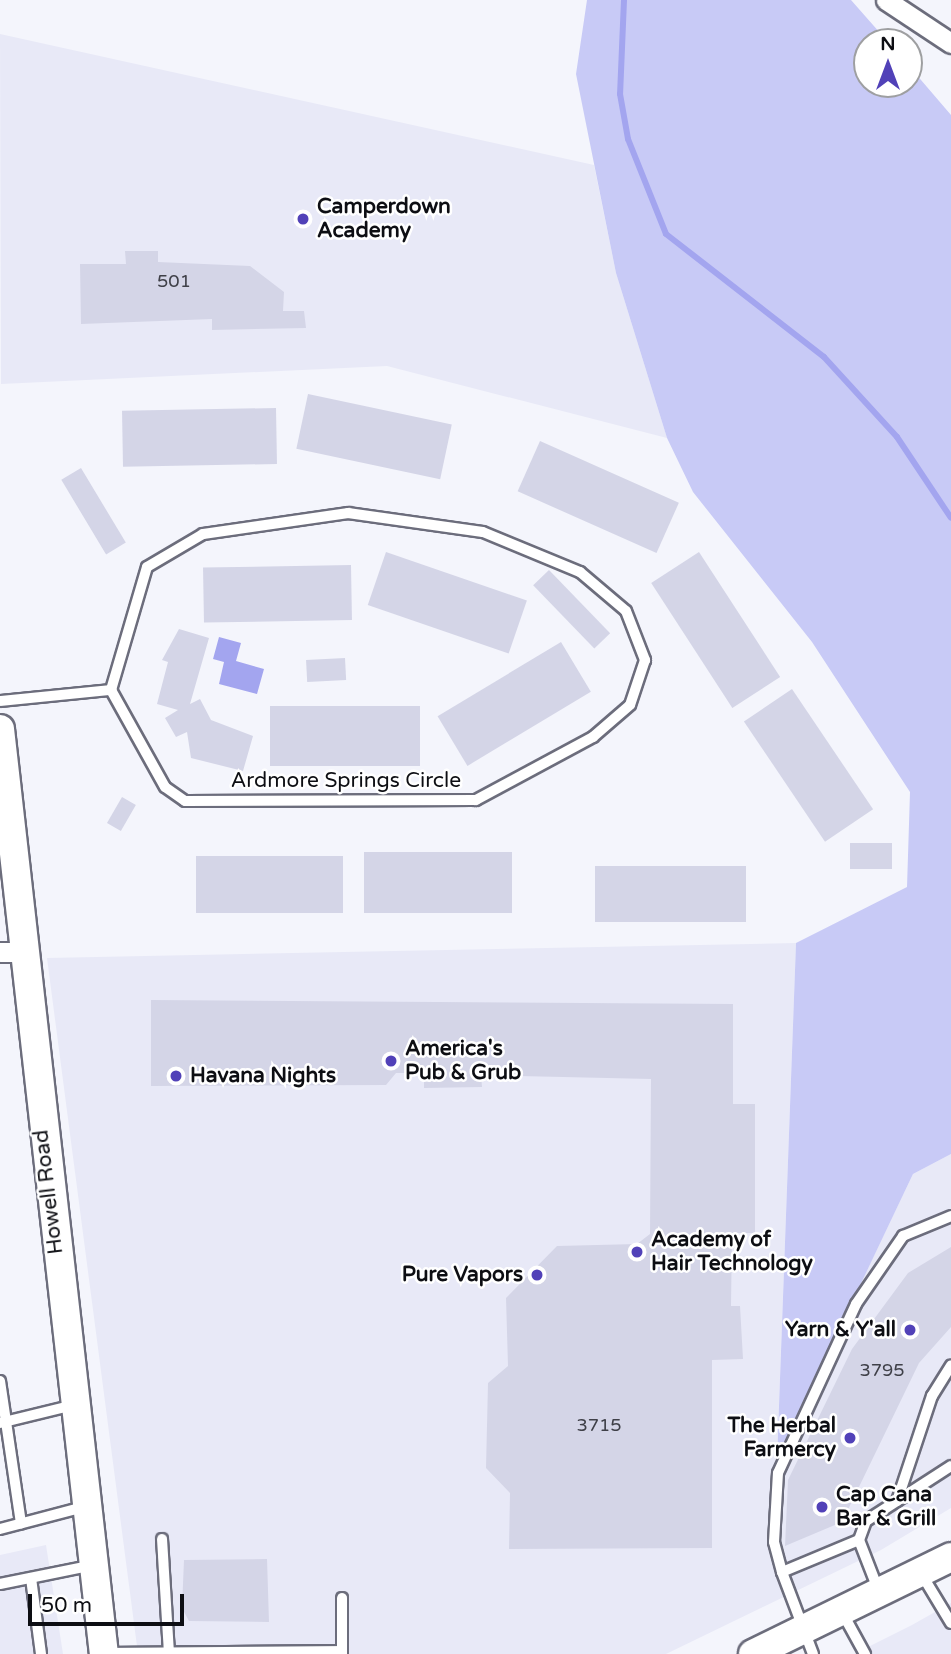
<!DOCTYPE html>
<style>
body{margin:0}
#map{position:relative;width:951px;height:1654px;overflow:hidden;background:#f4f5fc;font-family:"Varela Round",sans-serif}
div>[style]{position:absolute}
.built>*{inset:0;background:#e8e9f7}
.green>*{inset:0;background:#c8caf6}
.water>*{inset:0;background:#a3a5ef}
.stream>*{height:6px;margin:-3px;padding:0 3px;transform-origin:3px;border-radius:3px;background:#a3a5ef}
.building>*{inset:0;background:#d4d5e7;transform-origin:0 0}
.roads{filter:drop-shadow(2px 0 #6c6d7c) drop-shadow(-2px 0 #6c6d7c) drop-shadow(0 2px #6c6d7c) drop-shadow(0 -2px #6c6d7c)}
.service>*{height:10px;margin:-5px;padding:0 5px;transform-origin:5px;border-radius:5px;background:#fff}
.minor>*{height:19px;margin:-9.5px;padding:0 9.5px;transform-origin:9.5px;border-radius:9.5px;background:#fff}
.secondary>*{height:28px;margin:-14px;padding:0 14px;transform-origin:14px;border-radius:14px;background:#fff}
.dots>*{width:19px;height:19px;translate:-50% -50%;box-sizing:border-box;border:4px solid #fff;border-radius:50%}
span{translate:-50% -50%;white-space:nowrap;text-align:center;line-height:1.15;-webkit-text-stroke:5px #fff;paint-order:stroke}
.number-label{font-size:18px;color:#3f4048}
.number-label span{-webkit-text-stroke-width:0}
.poi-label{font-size:21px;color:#0d0e13;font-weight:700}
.left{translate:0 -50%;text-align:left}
.right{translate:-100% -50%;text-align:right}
.street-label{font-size:21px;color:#0d0e13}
.north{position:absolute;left:853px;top:28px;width:70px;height:70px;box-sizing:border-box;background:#fff;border:2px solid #9e9fa1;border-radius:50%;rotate:0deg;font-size:19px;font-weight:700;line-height:28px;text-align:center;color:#0d0e13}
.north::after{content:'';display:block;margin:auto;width:24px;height:32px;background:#5141b8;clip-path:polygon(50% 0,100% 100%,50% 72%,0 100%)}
.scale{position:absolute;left:28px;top:1594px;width:156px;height:32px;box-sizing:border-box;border:4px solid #0d0e13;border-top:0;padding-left:9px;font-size:21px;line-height:24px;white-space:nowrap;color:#0d0e13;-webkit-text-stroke:5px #fff;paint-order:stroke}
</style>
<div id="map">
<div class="built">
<div style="clip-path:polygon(0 34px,594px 165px,616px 273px,667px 438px,387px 366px,1px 384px)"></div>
<div style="clip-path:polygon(796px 943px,777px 1458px,913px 1174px,951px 1154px,951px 1508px,881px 1550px,666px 1654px,138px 1654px,47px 958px)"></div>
<div style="clip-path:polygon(46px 1545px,63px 1654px,0 1654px,0 1555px)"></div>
<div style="clip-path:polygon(951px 1603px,951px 1654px,854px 1654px,912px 1625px)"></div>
</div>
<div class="green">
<div style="clip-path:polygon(587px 0,851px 0,888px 42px,867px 42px,867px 84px,909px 84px,909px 66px,951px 115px,951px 1154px,913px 1174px,777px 1460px,796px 943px,907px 887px,910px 792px,812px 642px,693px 492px,667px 438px,616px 273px,576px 74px)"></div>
</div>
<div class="water">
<div style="clip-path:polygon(219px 637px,241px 643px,236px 661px,264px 669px,257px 694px,219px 684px,224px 662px,213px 659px)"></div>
</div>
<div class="stream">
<div style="left:624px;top:0;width:94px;rotate:92.4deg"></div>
<div style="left:620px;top:94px;width:46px;rotate:79.9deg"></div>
<div style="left:628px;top:139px;width:102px;rotate:68.2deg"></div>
<div style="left:666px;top:234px;width:200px;rotate:37.9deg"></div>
<div style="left:824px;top:357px;width:108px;rotate:47.6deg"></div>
<div style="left:897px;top:437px;width:97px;rotate:56.3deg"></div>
</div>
<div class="building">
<div style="clip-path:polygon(125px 251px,158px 251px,158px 262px,250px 266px,284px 292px,283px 311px,304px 311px,306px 328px,212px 330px,212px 319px,81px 324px,80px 264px,126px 264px)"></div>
<div style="left:308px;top:394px;width:147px;height:56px;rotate:12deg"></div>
<div style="left:276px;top:408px;width:56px;height:154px;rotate:89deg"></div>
<div style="left:540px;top:441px;width:152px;height:55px;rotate:24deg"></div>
<div style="left:81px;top:468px;width:87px;height:23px;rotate:59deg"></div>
<div style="left:386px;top:552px;width:149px;height:56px;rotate:19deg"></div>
<div style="left:699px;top:552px;width:149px;height:57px;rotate:57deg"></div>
<div style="left:351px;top:565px;width:55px;height:148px;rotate:89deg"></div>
<div style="left:549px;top:570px;width:88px;height:22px;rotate:46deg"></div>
<div style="clip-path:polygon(179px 629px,209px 638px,190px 704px,200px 699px,211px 720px,253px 736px,243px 771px,191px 758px,187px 732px,176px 737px,165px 718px,178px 710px,157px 704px,168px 662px,162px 660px)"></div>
<div style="left:561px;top:642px;width:58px;height:144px;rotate:59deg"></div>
<div style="left:345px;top:658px;width:22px;height:39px;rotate:87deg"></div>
<div style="left:792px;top:689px;width:145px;height:58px;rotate:56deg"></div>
<div style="left:270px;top:706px;width:150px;height:60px"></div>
<div style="left:122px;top:797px;width:16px;height:30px;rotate:30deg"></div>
<div style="left:892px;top:843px;width:26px;height:42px;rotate:90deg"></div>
<div style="left:512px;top:852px;width:61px;height:148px;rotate:90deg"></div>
<div style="left:196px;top:856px;width:147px;height:57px"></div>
<div style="left:595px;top:866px;width:151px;height:56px"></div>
<div style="clip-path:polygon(151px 1000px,733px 1004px,733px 1104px,755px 1104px,755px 1233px,732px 1233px,731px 1306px,740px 1306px,743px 1359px,712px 1360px,712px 1548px,509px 1549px,510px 1493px,486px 1468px,488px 1383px,508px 1366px,506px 1298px,557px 1246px,637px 1244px,650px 1234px,651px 1079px,481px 1075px,482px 1087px,424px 1088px,424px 1073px,396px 1073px,386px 1085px,151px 1086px)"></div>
<div style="clip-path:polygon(951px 1247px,951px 1327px,919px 1363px,842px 1522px,785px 1546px,788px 1480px,852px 1349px,908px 1273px)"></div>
<div style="clip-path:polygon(267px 1559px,269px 1622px,189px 1621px,182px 1608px,184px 1560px)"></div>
</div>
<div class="roads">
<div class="service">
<div style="left:348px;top:513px;width:136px;rotate:8deg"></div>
<div style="left:483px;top:532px;width:105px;rotate:22.4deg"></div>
<div style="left:580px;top:572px;width:60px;rotate:40.3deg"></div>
<div style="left:626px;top:611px;width:53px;rotate:68.8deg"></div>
<div style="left:645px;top:660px;width:47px;rotate:108.4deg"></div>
<div style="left:630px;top:705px;width:49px;rotate:139.1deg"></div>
<div style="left:593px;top:737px;width:133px;rotate:151.7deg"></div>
<div style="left:476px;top:800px;width:291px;rotate:179.8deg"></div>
<div style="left:185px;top:801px;width:24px;rotate:-145deg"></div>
<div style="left:165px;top:787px;width:111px;rotate:-119.1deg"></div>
<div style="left:111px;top:690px;width:128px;rotate:-73.7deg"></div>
<div style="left:147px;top:567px;width:65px;rotate:-30.5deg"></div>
<div style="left:203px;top:534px;width:147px;rotate:-8.2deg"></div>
<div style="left:0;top:701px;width:112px;rotate:-5.7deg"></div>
<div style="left:0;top:1381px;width:144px;rotate:81.6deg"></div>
<div style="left:0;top:1423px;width:76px;rotate:-13.7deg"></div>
<div style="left:897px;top:1501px;width:111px;rotate:-71.6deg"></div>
<div style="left:932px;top:1396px;width:36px;rotate:-58deg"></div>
<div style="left:0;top:1529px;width:87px;rotate:-14.7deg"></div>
<div style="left:162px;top:1539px;width:113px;rotate:86.5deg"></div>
<div style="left:782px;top:1572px;width:31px;rotate:-105deg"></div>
<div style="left:774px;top:1542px;width:69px;rotate:-86.7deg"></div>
<div style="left:778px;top:1473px;width:186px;rotate:-65.2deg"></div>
<div style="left:856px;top:1304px;width:83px;rotate:-55.3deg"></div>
<div style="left:903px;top:1236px;width:52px;rotate:-22.6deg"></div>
<div style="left:922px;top:1575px;width:56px;rotate:58.9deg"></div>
<div style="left:31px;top:1578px;width:77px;rotate:82.5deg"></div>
<div style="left:0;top:1584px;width:95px;rotate:-11.5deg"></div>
<div style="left:878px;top:1589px;width:53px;rotate:-111.2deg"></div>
<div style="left:859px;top:1540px;width:20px;rotate:-70deg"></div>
<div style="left:866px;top:1521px;width:101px;rotate:-32.9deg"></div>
<div style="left:342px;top:1598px;width:56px;rotate:90deg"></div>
<div style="left:843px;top:1614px;width:46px;rotate:61.2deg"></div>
<div style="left:108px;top:1653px;width:234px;rotate:-0.5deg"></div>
<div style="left:813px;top:1654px;width:88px;rotate:-110.7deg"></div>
<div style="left:782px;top:1572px;width:83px;rotate:-22.6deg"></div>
</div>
<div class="minor">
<div style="left:886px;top:0;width:78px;rotate:33.5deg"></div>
<div style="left:0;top:952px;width:22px"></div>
</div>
<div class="secondary">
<div style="left:0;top:729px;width:931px;rotate:83.59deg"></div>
<div style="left:753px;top:1654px;width:220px;rotate:-26.1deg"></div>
</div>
</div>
<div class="dots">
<div style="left:303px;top:219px;background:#5141b8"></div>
<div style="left:391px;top:1061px;background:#5141b8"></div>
<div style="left:176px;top:1076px;background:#5141b8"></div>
<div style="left:637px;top:1252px;background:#5141b8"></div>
<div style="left:537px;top:1275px;background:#5141b8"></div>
<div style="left:910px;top:1330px;background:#5141b8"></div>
<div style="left:850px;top:1438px;background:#5141b8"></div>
<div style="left:822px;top:1507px;background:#5141b8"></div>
</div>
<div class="number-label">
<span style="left:174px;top:281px">501</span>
<span style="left:882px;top:1370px">3795</span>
<span style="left:599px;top:1425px">3715</span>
</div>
<div class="poi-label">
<span class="left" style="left:317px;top:219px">Camperdown<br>Academy</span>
<span class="left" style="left:405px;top:1061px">America's<br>Pub &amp; Grub</span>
<span class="left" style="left:190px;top:1076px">Havana Nights</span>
<span class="left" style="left:651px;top:1252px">Academy of<br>Hair Technology</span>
<span class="right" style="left:523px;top:1275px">Pure Vapors</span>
<span class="right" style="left:896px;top:1330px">Yarn &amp; Y'all</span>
<span class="right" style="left:836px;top:1438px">The Herbal<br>Farmercy</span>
<span class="left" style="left:836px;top:1507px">Cap Cana<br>Bar &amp; Grill</span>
</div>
<div class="street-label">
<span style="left:346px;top:781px">Ardmore Springs Circle</span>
<span style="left:49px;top:1192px;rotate:-97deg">Howell Road</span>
</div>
<div class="north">N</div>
<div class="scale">50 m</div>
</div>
